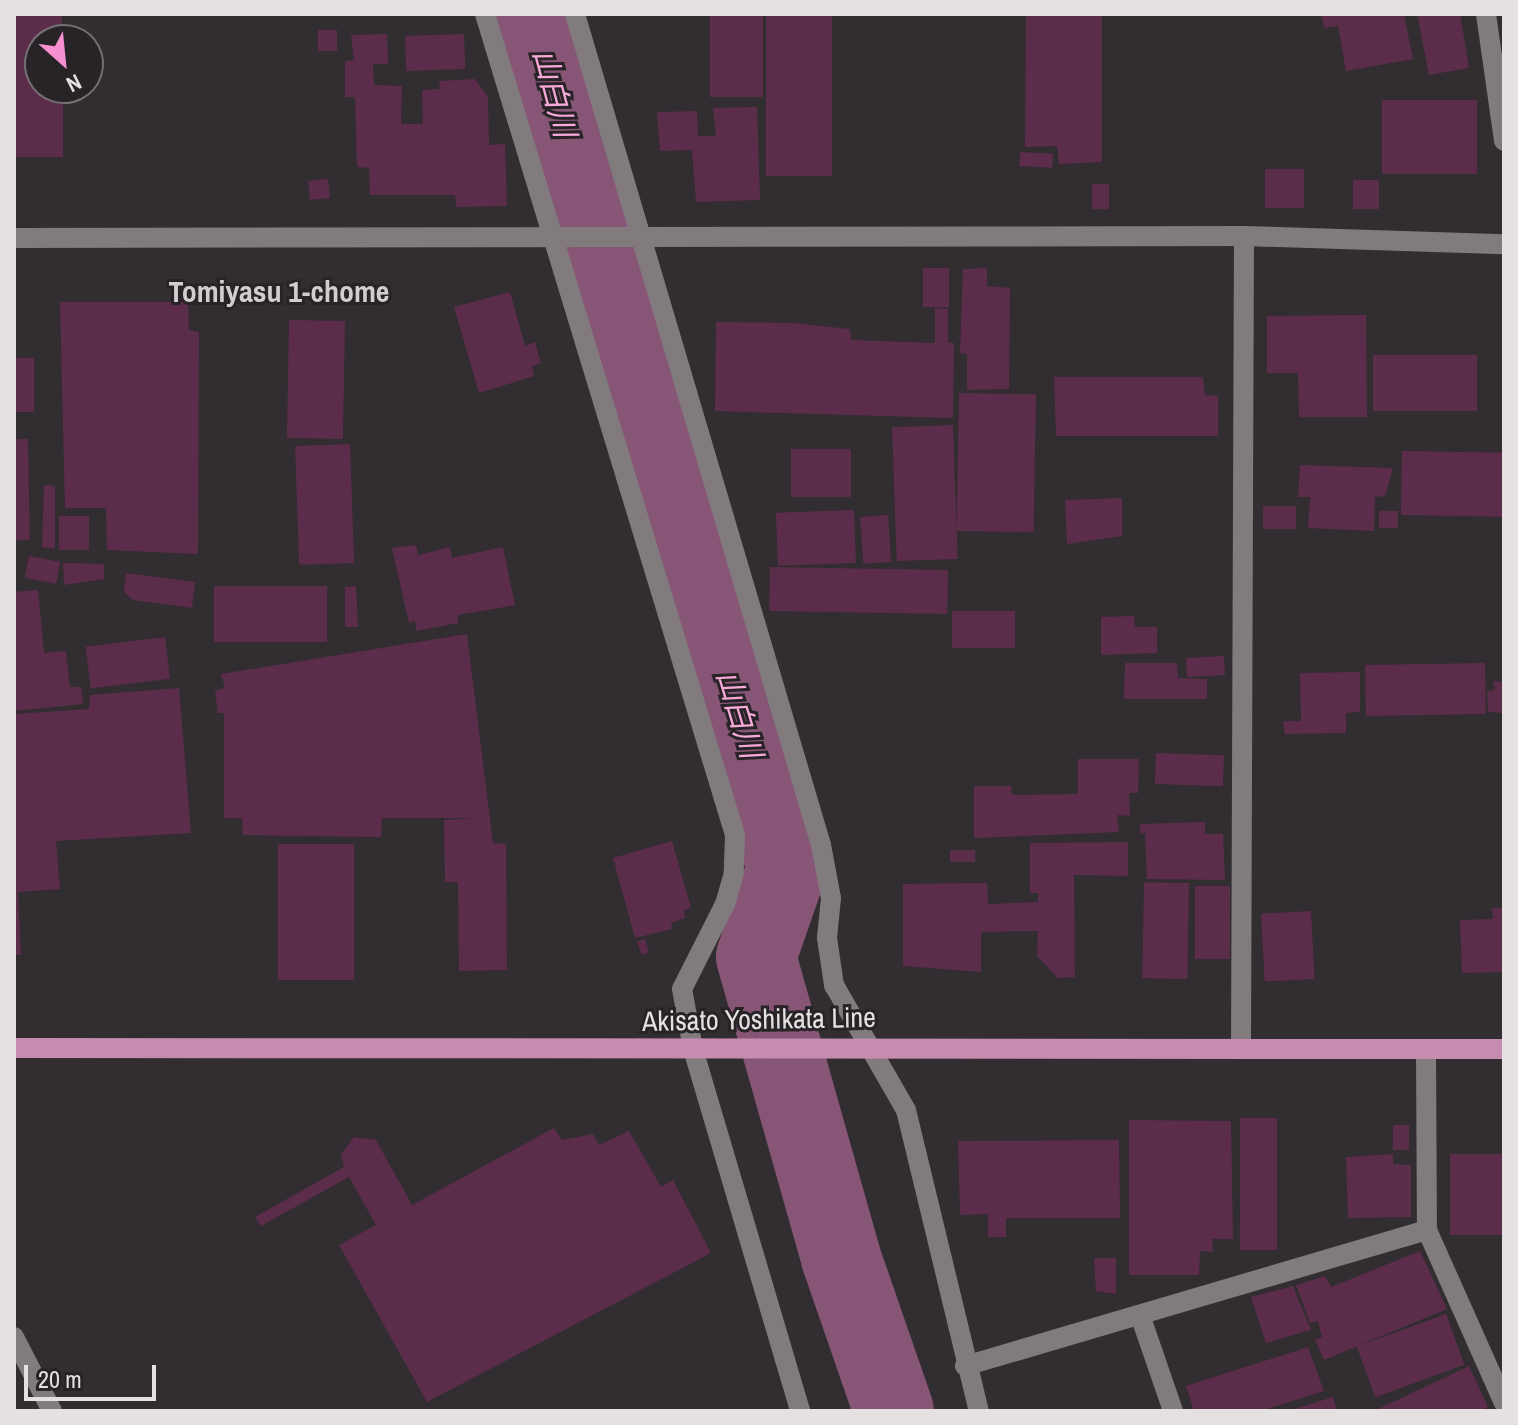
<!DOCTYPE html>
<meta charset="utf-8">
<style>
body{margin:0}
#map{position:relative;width:1518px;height:1425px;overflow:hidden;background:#322d30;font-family:"Archivo Narrow","Noto Sans JP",sans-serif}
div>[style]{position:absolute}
.river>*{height:80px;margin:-40px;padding:0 40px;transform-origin:40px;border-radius:40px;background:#875575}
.building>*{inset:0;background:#5b2d4b;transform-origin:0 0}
.street>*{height:20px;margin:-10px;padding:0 10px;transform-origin:10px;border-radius:10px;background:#817b7e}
.secondary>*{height:20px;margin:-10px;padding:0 10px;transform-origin:10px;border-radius:10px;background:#817b7e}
.primary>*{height:20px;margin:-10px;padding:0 10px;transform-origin:10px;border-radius:10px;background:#c68cb0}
span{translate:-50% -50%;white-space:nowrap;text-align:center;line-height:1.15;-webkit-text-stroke:6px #282326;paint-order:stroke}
.street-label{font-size:28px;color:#e5e1e3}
.water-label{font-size:30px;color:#f7a9d9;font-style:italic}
.neighbourhood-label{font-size:30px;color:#d3ccd0;font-weight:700}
.frame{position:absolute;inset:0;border:16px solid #e5e1e3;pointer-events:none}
.north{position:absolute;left:24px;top:24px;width:80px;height:80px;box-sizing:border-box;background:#282326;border:2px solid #746f72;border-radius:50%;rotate:153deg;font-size:22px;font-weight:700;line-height:32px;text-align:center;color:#e5e1e3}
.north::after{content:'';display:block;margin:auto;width:28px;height:36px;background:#f690d1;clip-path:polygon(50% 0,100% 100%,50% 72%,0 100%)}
.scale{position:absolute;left:24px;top:1365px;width:132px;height:36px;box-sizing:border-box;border:4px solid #e5e1e3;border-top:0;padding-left:10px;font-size:24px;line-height:28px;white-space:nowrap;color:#e5e1e3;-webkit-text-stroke:6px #282326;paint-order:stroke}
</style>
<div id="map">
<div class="river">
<div style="left:534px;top:14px;width:223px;rotate:75.2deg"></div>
<div style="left:591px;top:230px;width:667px;rotate:72.92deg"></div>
<div style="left:787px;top:868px;width:94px;rotate:109.2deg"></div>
<div style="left:756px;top:957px;width:313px;rotate:74.2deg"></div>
<div style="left:841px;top:1258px;width:162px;rotate:70.9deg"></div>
</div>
<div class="building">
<div style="clip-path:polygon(14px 14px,62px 14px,62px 40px,40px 40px,40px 88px,63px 88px,63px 157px,14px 157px)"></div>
<div style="left:710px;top:14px;width:53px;height:83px"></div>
<div style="left:766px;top:14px;width:66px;height:162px"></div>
<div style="clip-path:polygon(1026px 14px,1102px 14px,1102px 162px,1059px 164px,1057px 146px,1025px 147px)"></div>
<div style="clip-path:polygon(1321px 14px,1404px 14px,1413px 59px,1346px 71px,1338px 26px,1324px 28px)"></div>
<div style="clip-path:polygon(1417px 14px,1460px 14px,1469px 68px,1429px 75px)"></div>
<div style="left:318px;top:30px;width:19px;height:21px"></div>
<div style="clip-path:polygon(387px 34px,388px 64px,373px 64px,374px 85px,402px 86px,401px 124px,423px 124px,422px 90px,440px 89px,439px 81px,475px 79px,488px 97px,489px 145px,505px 144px,507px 206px,456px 207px,455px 195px,370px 195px,369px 168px,357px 167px,355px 97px,345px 97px,345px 61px,354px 60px,351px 35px)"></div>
<div style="left:464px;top:34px;width:35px;height:59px;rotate:88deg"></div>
<div style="left:1382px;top:100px;width:95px;height:74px"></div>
<div style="clip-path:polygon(757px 107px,760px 200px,696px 202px,692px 150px,660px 151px,657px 112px,697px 111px,698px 136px,716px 136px,713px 108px)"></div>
<div style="left:1020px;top:152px;width:33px;height:14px;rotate:3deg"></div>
<div style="left:1304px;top:169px;width:39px;height:39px;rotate:90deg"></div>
<div style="left:328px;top:179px;width:19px;height:20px;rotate:84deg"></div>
<div style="left:1353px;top:180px;width:26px;height:29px"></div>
<div style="left:1092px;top:184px;width:17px;height:25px"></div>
<div style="left:949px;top:268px;width:39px;height:26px;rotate:90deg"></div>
<div style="clip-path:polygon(987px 268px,987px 286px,1010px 288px,1009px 389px,967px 390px,967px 354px,960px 353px,963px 269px)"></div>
<div style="clip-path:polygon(510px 292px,525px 346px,535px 342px,541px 363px,532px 366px,534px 376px,479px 393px,454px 307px)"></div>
<div style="clip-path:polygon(60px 302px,188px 302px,189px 330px,199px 332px,198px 554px,107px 550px,106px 508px,65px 508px)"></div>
<div style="clip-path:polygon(935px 308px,948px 309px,948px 343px,954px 343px,953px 418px,715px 411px,716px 322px,793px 323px,850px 329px,851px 340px,935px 343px)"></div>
<div style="clip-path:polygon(1366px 315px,1367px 417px,1299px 417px,1298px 373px,1267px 373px,1267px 316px)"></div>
<div style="left:289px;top:320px;width:56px;height:118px;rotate:1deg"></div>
<div style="left:1477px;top:355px;width:56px;height:104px;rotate:90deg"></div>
<div style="left:14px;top:358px;width:20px;height:54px"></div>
<div style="clip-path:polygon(1054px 377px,1203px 377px,1205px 395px,1218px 396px,1218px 436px,1056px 436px)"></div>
<div style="left:959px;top:393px;width:77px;height:138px;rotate:1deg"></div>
<div style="left:953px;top:425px;width:134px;height:61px;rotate:88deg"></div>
<div style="left:28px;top:439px;width:101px;height:14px;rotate:89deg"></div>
<div style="left:350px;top:444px;width:119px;height:55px;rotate:88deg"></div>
<div style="left:791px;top:449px;width:60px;height:48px"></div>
<div style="left:1402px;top:451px;width:102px;height:64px;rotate:1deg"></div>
<div style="clip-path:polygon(1300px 465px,1393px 468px,1385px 496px,1375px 497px,1374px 531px,1308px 528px,1310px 497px,1298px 497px)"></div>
<div style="clip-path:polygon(44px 485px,55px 486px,55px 549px,42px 547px)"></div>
<div style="clip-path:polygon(1122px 498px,1122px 536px,1067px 544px,1065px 500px)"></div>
<div style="left:1263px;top:506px;width:33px;height:23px"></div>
<div style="left:854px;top:510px;width:53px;height:78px;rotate:88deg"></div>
<div style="left:1379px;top:511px;width:19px;height:17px"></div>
<div style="left:888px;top:515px;width:47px;height:28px;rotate:86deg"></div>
<div style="left:59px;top:516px;width:30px;height:34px"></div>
<div style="clip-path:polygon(416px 545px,418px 555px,450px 547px,452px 558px,503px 547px,515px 605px,458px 615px,458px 623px,416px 631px,415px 621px,409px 623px,392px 548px)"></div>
<div style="left:29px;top:556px;width:32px;height:22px;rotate:11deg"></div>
<div style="clip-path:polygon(63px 563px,104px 564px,104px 579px,64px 585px)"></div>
<div style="left:770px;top:567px;width:178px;height:44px;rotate:1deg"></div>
<div style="clip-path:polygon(126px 573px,195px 582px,192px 608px,133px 600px,124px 592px)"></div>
<div style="left:214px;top:586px;width:113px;height:56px"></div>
<div style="clip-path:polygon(356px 586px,358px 627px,345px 627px,345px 587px)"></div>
<div style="clip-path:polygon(38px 590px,44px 653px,66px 651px,70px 687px,81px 687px,83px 704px,14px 711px,14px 592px)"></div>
<div style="left:1015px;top:611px;width:37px;height:63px;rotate:90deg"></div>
<div style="clip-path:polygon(1134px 616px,1135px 627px,1157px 627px,1157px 653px,1101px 655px,1101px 617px)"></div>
<div style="clip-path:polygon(467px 634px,493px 843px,506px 844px,507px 970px,459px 971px,458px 882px,445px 882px,444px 820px,475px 818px,382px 818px,381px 837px,243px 835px,242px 818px,224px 818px,224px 713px,218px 713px,215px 691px,225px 688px,221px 674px)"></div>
<div style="left:165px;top:637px;width:42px;height:80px;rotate:83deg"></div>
<div style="left:1224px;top:656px;width:19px;height:38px;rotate:87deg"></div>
<div style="clip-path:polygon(1125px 663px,1177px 663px,1178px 678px,1207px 679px,1207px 699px,1124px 699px)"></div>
<div style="left:1485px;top:663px;width:51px;height:120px;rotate:89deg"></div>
<div style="clip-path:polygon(1360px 672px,1360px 712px,1346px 713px,1346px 733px,1285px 734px,1283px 721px,1301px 721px,1300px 673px)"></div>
<div style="clip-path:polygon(1493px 681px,1504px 682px,1504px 713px,1488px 712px,1487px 691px,1495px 690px)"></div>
<div style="clip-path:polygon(179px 688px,191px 833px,56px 841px,60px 889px,18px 892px,21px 955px,14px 955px,14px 714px,89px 709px,90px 695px)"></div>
<div style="left:1156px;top:753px;width:68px;height:31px;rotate:2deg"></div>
<div style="clip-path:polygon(1078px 759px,1139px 759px,1138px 793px,1129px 793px,1130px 816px,1117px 815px,1119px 832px,974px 838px,974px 786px,1011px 786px,1012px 795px,1078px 794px)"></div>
<div style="clip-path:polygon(1205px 822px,1205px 834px,1223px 834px,1225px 880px,1147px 879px,1145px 832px,1140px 834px,1140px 824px)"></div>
<div style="clip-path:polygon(672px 841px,691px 908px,684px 910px,685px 918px,671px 923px,672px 929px,635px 938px,613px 858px)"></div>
<div style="clip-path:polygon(1128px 842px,1128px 876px,1074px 875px,1075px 977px,1058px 978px,1037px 956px,1038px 931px,981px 932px,981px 972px,903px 966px,903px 884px,987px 883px,988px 904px,1038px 902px,1038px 893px,1030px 893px,1030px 843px)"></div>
<div style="left:278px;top:844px;width:76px;height:136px"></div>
<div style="left:975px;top:850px;width:12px;height:25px;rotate:90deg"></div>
<div style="left:1189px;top:883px;width:96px;height:45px;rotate:91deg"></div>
<div style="left:1230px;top:886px;width:73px;height:35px;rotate:90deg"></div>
<div style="clip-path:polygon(1492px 908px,1504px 908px,1504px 972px,1462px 973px,1460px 920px,1493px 919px)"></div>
<div style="left:1311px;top:911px;width:68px;height:50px;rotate:87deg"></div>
<div style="left:645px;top:939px;width:14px;height:8px;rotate:73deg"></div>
<div style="left:1240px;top:1118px;width:37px;height:132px"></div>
<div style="clip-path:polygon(1129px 1120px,1231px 1121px,1233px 1239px,1212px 1239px,1213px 1252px,1200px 1251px,1199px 1275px,1129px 1275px)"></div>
<div style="left:1393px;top:1125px;width:16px;height:25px"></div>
<div style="clip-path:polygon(554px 1128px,562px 1140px,593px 1134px,599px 1145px,629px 1131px,661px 1187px,673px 1180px,711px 1253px,427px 1402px,339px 1245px,376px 1225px,349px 1177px,261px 1226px,255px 1217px,344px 1167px,341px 1154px,354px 1137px,376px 1140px,412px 1205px)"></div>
<div style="clip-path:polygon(1119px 1140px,1120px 1218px,1006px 1218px,1006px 1237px,988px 1237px,988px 1214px,960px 1215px,958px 1141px)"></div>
<div style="clip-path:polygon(1393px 1154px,1393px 1164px,1411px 1165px,1411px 1217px,1348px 1218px,1346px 1157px)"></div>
<div style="left:1450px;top:1154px;width:54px;height:81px"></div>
<div style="clip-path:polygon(1420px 1251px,1447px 1309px,1324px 1360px,1315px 1340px,1322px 1337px,1318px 1321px,1310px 1323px,1296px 1285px,1325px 1276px,1331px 1287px)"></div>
<div style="clip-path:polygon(1094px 1258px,1116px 1258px,1116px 1294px,1096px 1291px)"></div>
<div style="clip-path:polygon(1293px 1286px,1311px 1330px,1266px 1343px,1251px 1297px)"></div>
<div style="left:1446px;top:1314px;width:54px;height:95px;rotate:70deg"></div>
<div style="clip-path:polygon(1308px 1347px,1324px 1391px,1260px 1411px,1194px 1411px,1186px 1386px)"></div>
<div style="clip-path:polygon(1469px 1366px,1488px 1407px,1480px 1411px,1374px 1411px)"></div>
<div style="clip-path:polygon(1333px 1397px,1337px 1411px,1291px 1411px,1291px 1410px)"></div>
</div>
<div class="street">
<div style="left:485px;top:14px;width:858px;rotate:73.06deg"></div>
<div style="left:735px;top:835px;width:38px;rotate:92deg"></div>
<div style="left:734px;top:873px;width:32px;rotate:106deg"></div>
<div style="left:725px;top:904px;width:95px;rotate:116.8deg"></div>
<div style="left:682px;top:989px;width:61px;rotate:79.6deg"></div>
<div style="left:693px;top:1049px;width:377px;rotate:73.5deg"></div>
<div style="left:575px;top:14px;width:867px;rotate:73.51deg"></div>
<div style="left:821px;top:845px;width:54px;rotate:79.3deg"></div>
<div style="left:831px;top:898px;width:40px;rotate:95.7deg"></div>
<div style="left:827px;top:938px;width:48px;rotate:81.5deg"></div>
<div style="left:834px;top:985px;width:144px;rotate:60.1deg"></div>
<div style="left:906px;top:1110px;width:310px;rotate:76.4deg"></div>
<div style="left:1486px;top:14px;width:128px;rotate:81.9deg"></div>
<div style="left:1241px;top:1049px;width:813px;rotate:-89.79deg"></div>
<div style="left:1426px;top:1050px;width:180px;rotate:89.7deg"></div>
<div style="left:1427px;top:1230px;width:189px;rotate:66deg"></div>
<div style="left:1140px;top:1315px;width:102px;rotate:71deg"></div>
<div style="left:965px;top:1366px;width:482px;rotate:-16.4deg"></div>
</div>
<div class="secondary">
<div style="left:14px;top:238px;width:1230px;rotate:-0.09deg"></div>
<div style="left:1244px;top:236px;width:260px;rotate:1.8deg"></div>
<div style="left:14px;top:1337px;width:83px;rotate:62.8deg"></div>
</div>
<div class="primary">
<div style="left:14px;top:1048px;width:1490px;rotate:0.04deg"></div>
</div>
<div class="street-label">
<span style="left:759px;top:1019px;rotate:-1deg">Akisato Yoshikata Line</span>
</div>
<div class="water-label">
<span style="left:555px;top:93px;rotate:75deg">山白川</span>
<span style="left:740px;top:714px;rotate:73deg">山白川</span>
</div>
<div class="neighbourhood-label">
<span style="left:279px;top:291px">Tomiyasu 1-chome</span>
</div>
<div class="frame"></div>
<div class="north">N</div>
<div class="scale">20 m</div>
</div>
